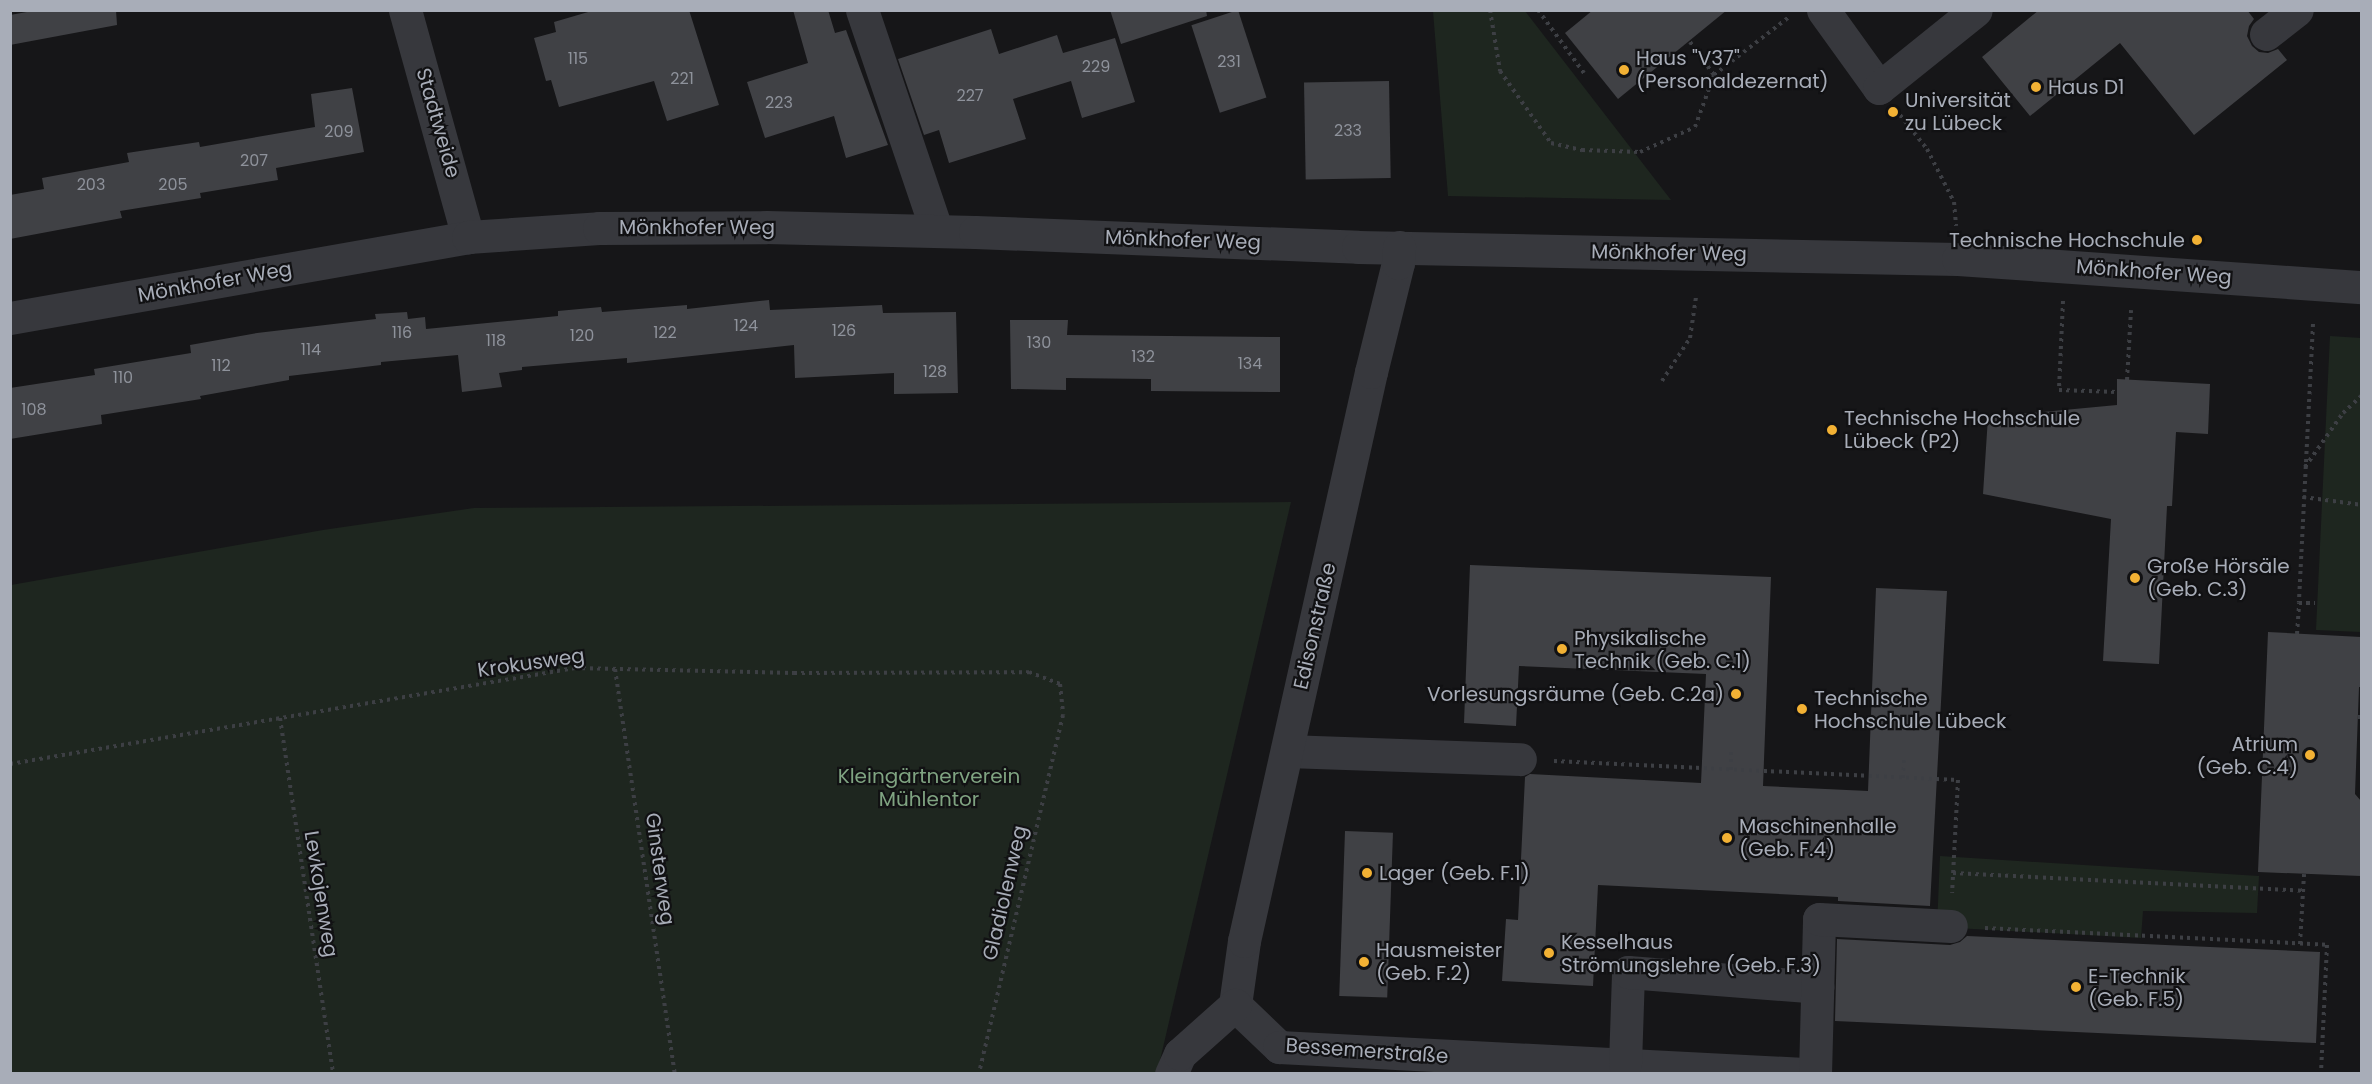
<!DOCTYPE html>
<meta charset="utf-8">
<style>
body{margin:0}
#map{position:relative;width:2372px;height:1084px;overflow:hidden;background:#161618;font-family:Poppins,sans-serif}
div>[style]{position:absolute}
.green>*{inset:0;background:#1e261f}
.building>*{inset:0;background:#404145;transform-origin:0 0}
.path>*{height:4px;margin-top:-2px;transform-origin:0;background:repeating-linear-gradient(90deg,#3d3f44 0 3px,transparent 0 7.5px)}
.minor>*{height:33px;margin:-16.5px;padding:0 16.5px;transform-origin:16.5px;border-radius:16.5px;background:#37383d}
.dots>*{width:16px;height:16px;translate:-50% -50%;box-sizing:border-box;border:3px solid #111113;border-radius:50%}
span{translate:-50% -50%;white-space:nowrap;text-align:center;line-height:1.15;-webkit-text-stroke:4.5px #111113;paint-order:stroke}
.number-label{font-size:16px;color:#8e929b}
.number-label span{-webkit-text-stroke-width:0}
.poi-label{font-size:20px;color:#a8adb8}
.left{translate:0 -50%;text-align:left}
.right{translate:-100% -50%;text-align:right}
.street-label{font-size:20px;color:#a8adb8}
.park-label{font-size:20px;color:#7fa381}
.frame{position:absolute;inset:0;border:12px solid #a8adb8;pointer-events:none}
</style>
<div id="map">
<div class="green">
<div style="clip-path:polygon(1433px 11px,1525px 11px,1671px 200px,1448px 196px)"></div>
<div style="clip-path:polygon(2330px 336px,2361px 338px,2361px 632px,2316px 630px)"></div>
<div style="clip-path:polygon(1291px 502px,1157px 1073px,11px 1074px,11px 585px,323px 530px,474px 508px)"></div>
<div style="clip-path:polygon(1940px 856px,2259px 876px,2257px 913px,2143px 911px,2141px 938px,1937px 927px)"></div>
</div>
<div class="building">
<div style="clip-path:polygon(38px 10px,116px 10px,117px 25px,10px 45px,10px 15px)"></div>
<div style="clip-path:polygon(595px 10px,689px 10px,719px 105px,667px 121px,654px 81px,559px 107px,551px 80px,546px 81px,534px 38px,556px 32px,554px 22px)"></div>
<div style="clip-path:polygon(793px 10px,828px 10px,835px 33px,846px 30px,888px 145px,846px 158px,834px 116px,765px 138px,747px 82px,808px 63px)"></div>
<div style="clip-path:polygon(1110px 10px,1206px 10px,1207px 16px,1121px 44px)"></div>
<div style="left:1238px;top:10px;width:92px;height:49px;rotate:72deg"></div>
<div style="clip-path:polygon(1593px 10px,1727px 10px,1618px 99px,1565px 33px)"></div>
<div style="clip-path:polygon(2039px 10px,2247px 10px,2254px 19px,2249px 26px,2247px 36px,2252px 46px,2259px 52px,2268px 53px,2278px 49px,2287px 60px,2194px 135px,2120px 43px,2030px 116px,1982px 57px)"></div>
<div style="clip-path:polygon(991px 29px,999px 54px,1057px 35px,1063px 53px,1115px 38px,1135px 102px,1082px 118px,1071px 81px,1013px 99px,1026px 139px,949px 163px,939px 130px,924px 135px,898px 59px)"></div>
<div style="left:1389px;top:81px;width:97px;height:85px;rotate:89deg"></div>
<div style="clip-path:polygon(352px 88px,364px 152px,276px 168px,278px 180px,200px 193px,201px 198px,120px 211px,122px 218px,10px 239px,10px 195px,44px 189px,42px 178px,129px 162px,127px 153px,199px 142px,200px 147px,315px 127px,311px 94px)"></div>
<div style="clip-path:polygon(769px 300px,770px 310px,882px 305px,883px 313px,956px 312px,958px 393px,894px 394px,894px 373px,795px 378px,794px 345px,627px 363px,627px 358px,522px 367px,522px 370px,499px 373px,502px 387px,462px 392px,458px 355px,381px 362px,381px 365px,289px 376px,289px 380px,200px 396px,201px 399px,101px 415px,102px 424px,10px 439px,10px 388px,95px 375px,94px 369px,191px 353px,190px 345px,257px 333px,376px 319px,375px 314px,407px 312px,408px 319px,425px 317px,426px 329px,558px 316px,558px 311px,601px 307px,602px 312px,687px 305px,687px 309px)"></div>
<div style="clip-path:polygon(1010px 320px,1068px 320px,1067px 335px,1280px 337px,1280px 392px,1151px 391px,1151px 379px,1066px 378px,1066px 390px,1011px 389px)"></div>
<div style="clip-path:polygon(2117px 379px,2210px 384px,2208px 434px,2176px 432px,2172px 506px,2167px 506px,2159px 664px,2103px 661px,2111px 519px,1983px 494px,1988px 417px,2117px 405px)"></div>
<div style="clip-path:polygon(1470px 565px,1771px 577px,1763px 786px,1868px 791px,1876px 588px,1947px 591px,1930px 906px,1838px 901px,1838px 897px,1598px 885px,1593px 986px,1502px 981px,1506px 919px,1518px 920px,1525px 777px,1530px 774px,1701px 783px,1706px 674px,1519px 666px,1516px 726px,1464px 723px)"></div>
<div style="clip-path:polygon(2268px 632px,2361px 637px,2361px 687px,2359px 687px,2355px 794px,2361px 801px,2361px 876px,2258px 872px)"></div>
<div style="left:1345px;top:831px;width:48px;height:165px;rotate:2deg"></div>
<div style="clip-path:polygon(1967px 936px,2320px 952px,2316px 1043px,1835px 1021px,1837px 939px,1950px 945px,1960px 942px)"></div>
</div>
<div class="path">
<div style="left:1490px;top:10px;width:62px;rotate:80.7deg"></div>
<div style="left:1500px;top:71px;width:88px;rotate:54.7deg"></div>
<div style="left:1551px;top:143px;width:32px;rotate:13deg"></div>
<div style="left:1582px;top:150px;width:58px;rotate:2deg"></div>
<div style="left:1640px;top:152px;width:60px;rotate:-24.4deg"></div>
<div style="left:1695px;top:127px;width:55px;rotate:-69.9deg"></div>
<div style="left:1538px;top:10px;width:78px;rotate:53.9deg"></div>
<div style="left:1690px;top:42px;width:41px;rotate:54deg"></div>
<div style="left:1714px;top:75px;width:95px;rotate:-37.7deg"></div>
<div style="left:1900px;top:115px;width:43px;rotate:51.5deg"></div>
<div style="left:1927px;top:149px;width:59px;rotate:63deg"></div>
<div style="left:1954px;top:202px;width:24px;rotate:85deg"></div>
<div style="left:2063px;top:301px;width:89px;rotate:92.6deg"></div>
<div style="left:2059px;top:390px;width:58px;rotate:2deg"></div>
<div style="left:2313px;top:324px;width:279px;rotate:92.9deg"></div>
<div style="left:2299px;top:603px;width:16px"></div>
<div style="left:2127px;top:380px;width:70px;rotate:-86.7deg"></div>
<div style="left:1662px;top:381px;width:51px;rotate:-56.9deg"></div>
<div style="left:1690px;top:338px;width:41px;rotate:-81.7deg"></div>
<div style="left:2305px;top:467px;width:66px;rotate:-54.9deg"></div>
<div style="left:2343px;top:413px;width:26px;rotate:-43deg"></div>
<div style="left:2303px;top:497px;width:60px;rotate:7.7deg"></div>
<div style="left:2297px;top:634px;width:31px;rotate:-86deg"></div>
<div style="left:615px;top:669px;width:409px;rotate:81.6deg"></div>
<div style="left:2358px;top:717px;width:4px"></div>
<div style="left:280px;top:718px;width:360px;rotate:81.5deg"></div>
<div style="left:1554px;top:761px;width:404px;rotate:2.7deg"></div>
<div style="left:1958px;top:780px;width:113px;rotate:93deg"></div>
<div style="left:10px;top:764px;width:573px;rotate:-9.64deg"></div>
<div style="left:575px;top:668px;width:219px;rotate:1.3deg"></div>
<div style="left:794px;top:673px;width:235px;rotate:-0.2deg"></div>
<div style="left:1029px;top:672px;width:33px;rotate:21deg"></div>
<div style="left:1060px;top:684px;width:31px;rotate:84deg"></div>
<div style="left:1063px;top:715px;width:369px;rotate:103.2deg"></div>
<div style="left:1731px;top:770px;width:19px;rotate:-90deg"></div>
<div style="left:1903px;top:778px;width:19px;rotate:-87deg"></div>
<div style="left:1953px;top:873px;width:350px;rotate:2.9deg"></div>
<div style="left:1985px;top:928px;width:342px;rotate:2.8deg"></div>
<div style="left:2327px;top:945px;width:129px;rotate:92.7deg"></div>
<div style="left:2300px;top:944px;width:70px;rotate:-86.7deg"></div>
</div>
<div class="minor">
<div style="left:405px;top:10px;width:236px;rotate:74.5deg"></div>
<div style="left:862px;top:10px;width:233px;rotate:71.3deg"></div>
<div style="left:1823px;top:10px;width:96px;rotate:54.3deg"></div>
<div style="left:1879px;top:88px;width:124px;rotate:-38.8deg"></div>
<div style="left:2266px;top:34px;width:39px;rotate:-38deg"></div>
<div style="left:10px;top:318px;width:465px;rotate:-10deg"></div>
<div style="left:468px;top:237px;width:131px;rotate:-3.9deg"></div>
<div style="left:599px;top:228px;width:167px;rotate:-0.3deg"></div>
<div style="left:766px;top:227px;width:209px;rotate:1.4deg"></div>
<div style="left:975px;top:232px;width:383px;rotate:2.2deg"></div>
<div style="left:1358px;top:247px;width:600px;rotate:1.15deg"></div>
<div style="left:1958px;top:259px;width:405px;rotate:4deg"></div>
<div style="left:1287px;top:751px;width:233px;rotate:2deg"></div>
<div style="left:1235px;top:1005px;width:65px;rotate:-82deg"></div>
<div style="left:1244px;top:941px;width:583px;rotate:-77.42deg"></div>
<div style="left:1371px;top:372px;width:112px;rotate:-76.1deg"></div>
<div style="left:1398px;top:263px;width:16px;rotate:-86deg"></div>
<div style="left:1235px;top:1005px;width:61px;rotate:43.7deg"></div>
<div style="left:1279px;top:1047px;width:526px;rotate:2.94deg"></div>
<div style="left:1625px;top:1064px;width:92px;rotate:-88.1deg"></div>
<div style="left:1628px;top:972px;width:190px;rotate:4.5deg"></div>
<div style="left:1171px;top:1074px;width:22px;rotate:-66deg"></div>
<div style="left:1180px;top:1054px;width:74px;rotate:-41.7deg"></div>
<div style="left:1815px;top:1074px;width:155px;rotate:-88.5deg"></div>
<div style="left:1819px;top:919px;width:132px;rotate:3deg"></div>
</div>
<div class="dots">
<div style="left:1624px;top:70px;background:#f2b134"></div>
<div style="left:2036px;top:87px;background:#f2b134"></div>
<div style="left:1893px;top:112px;background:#f2b134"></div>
<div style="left:2197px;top:240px;background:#f2b134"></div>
<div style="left:1832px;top:430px;background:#f2b134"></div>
<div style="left:2135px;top:578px;background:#f2b134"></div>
<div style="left:1562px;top:649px;background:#f2b134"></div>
<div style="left:1736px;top:694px;background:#f2b134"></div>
<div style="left:1802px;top:709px;background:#f2b134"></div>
<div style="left:2310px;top:755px;background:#f2b134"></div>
<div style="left:1727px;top:838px;background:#f2b134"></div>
<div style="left:1367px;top:873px;background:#f2b134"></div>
<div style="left:1549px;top:953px;background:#f2b134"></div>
<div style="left:1364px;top:962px;background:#f2b134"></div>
<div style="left:2076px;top:987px;background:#f2b134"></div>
</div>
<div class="number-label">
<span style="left:578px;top:59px">115</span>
<span style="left:1229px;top:62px">231</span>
<span style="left:1096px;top:67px">229</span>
<span style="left:682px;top:79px">221</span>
<span style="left:970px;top:96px">227</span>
<span style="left:779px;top:103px">223</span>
<span style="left:1348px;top:131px">233</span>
<span style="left:339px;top:132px">209</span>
<span style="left:254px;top:161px">207</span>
<span style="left:91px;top:185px">203</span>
<span style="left:173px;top:185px">205</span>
<span style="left:746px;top:326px">124</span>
<span style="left:844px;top:331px">126</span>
<span style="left:402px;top:333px">116</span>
<span style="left:665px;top:333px">122</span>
<span style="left:582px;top:336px">120</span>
<span style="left:496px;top:341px">118</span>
<span style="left:1039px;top:343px">130</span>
<span style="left:311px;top:350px">114</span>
<span style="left:1143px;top:357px">132</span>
<span style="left:1250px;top:364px">134</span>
<span style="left:221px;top:366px">112</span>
<span style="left:935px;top:372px">128</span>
<span style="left:123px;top:378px">110</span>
<span style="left:34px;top:410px">108</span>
</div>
<div class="poi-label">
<span class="left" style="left:1636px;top:70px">Haus "V37"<br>(Personaldezernat)</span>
<span class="left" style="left:2048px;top:87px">Haus D1</span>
<span class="left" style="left:1905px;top:112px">Universität<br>zu Lübeck</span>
<span class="right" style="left:2185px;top:240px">Technische Hochschule</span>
<span class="left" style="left:1844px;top:430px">Technische Hochschule<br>Lübeck (P2)</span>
<span class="left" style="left:2147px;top:578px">Große Hörsäle<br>(Geb. C.3)</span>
<span class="left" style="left:1574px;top:650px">Physikalische<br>Technik (Geb. C.1)</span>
<span class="right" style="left:1724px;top:694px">Vorlesungsräume (Geb. C.2a)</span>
<span class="left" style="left:1814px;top:710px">Technische<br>Hochschule Lübeck</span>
<span class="right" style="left:2298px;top:756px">Atrium<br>(Geb. C.4)</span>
<span class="left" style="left:1739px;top:838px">Maschinenhalle<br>(Geb. F.4)</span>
<span class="left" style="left:1379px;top:873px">Lager (Geb. F.1)</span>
<span class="left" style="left:1561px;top:954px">Kesselhaus<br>Strömungslehre (Geb. F.3)</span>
<span class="left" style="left:1376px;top:962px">Hausmeister<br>(Geb. F.2)</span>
<span class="left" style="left:2088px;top:988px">E-Technik<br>(Geb. F.5)</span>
</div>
<div class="street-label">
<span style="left:438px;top:123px;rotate:74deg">Stadtweide</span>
<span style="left:697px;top:227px">Mönkhofer Weg</span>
<span style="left:1183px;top:240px;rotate:2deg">Mönkhofer Weg</span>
<span style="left:1669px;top:253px;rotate:1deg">Mönkhofer Weg</span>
<span style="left:2154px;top:272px;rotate:4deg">Mönkhofer Weg</span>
<span style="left:215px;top:282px;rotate:-10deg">Mönkhofer Weg</span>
<span style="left:1315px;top:626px;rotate:-77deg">Edisonstraße</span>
<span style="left:531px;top:663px;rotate:-8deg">Krokusweg</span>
<span style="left:660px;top:869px;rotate:82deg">Ginsterweg</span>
<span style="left:1005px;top:893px;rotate:-77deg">Gladiolenweg</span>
<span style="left:321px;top:894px;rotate:81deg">Levkojenweg</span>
<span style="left:1367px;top:1051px;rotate:4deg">Bessemerstraße</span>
</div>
<div class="park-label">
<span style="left:929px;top:788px">Kleingärtnerverein<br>Mühlentor</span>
</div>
<div class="frame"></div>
</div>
